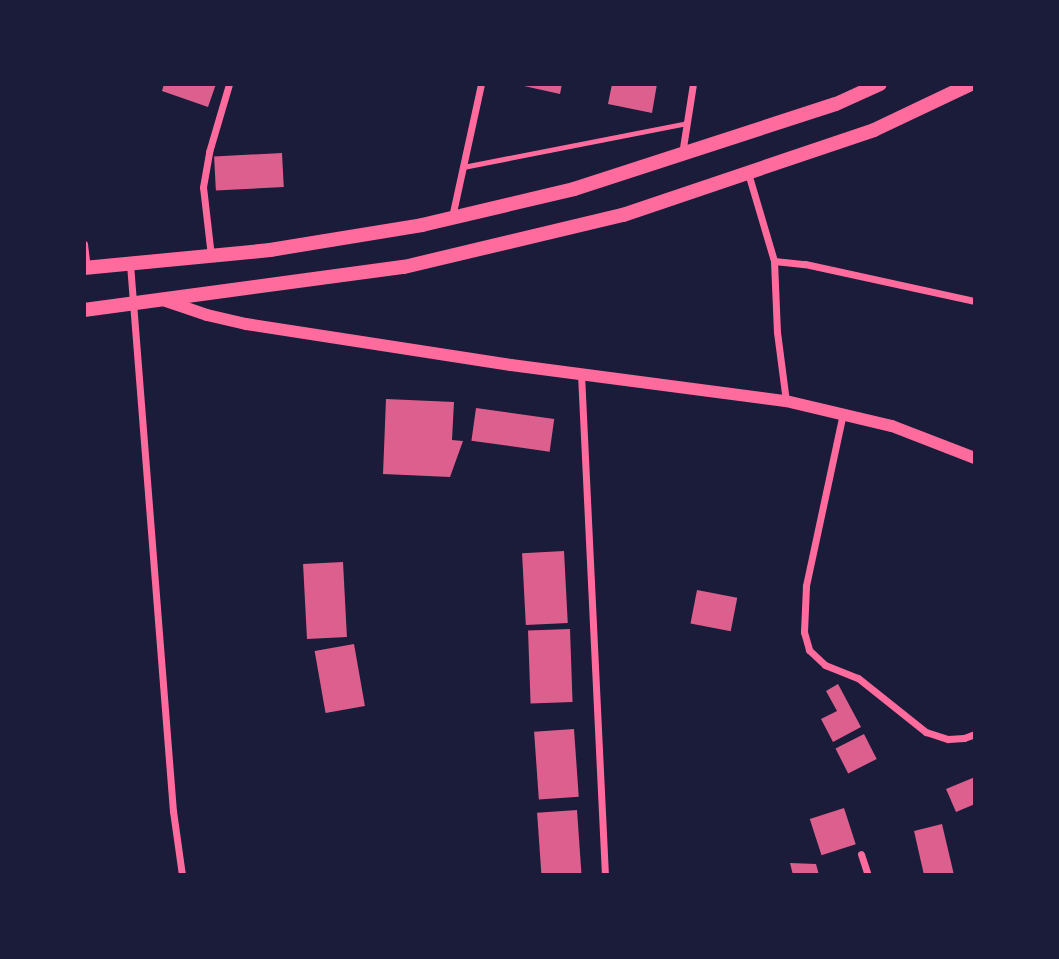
<!DOCTYPE html>
<style>
body{margin:0}
#map{position:relative;width:1059px;height:959px;overflow:hidden;background:#1b1b3a;font-family:"IBM Plex Sans",sans-serif}
div>[style]{position:absolute}
.building>*{inset:0;background:#dd5f8e;transform-origin:0 0}
.service>*{height:5px;margin:-2.5px;padding:0 2.5px;transform-origin:2.5px;border-radius:2.5px;background:#ff6b9d}
.minor>*{height:7px;margin:-3.5px;padding:0 3.5px;transform-origin:3.5px;border-radius:3.5px;background:#ff6b9d}
.tertiary>*{height:12px;margin:-6px;padding:0 6px;transform-origin:6px;border-radius:6px;background:#ff6b9d}
.secondary>*{height:14px;margin:-7px;padding:0 7px;transform-origin:7px;border-radius:7px;background:#ff6b9d}
span{translate:-50% -50%;white-space:nowrap;text-align:center;line-height:1.15;-webkit-text-stroke:7px #1b1b3a;paint-order:stroke}
.frame{position:absolute;inset:0;border:86px solid #1b1b3a;pointer-events:none}
</style>
<div id="map">
<div class="building">
<div style="clip-path:polygon(164px 84px,216px 84px,208px 107px,162px 91px)"></div>
<div style="clip-path:polygon(515px 84px,562px 84px,560px 94px)"></div>
<div style="clip-path:polygon(612px 84px,657px 84px,652px 113px,608px 104px)"></div>
<div style="left:282px;top:153px;width:34px;height:68px;rotate:87deg"></div>
<div style="clip-path:polygon(386px 399px,454px 402px,452px 440px,463px 441px,450px 477px,383px 474px)"></div>
<div style="left:476px;top:408px;width:79px;height:33px;rotate:8deg"></div>
<div style="left:564px;top:551px;width:72px;height:42px;rotate:87deg"></div>
<div style="left:343px;top:562px;width:75px;height:40px;rotate:87deg"></div>
<div style="left:697px;top:590px;width:41px;height:34px;rotate:11deg"></div>
<div style="left:570px;top:629px;width:73px;height:42px;rotate:88deg"></div>
<div style="left:354px;top:644px;width:63px;height:40px;rotate:80deg"></div>
<div style="clip-path:polygon(838px 684px,861px 727px,833px 742px,821px 719px,837px 711px,826px 691px)"></div>
<div style="left:574px;top:729px;width:68px;height:40px;rotate:86deg"></div>
<div style="left:864px;top:734px;width:28px;height:32px;rotate:63deg"></div>
<div style="clip-path:polygon(975px 777px,975px 804px,956px 812px,946px 789px)"></div>
<div style="left:844px;top:808px;width:38px;height:36px;rotate:72deg"></div>
<div style="left:577px;top:810px;width:64px;height:40px;rotate:86deg"></div>
<div style="clip-path:polygon(942px 824px,954px 875px,924px 875px,914px 831px)"></div>
<div style="clip-path:polygon(790px 863px,816px 864px,819px 875px,793px 875px)"></div>
</div>
<div class="service">
<div style="left:463px;top:167px;width:228px;rotate:-11.1deg"></div>
</div>
<div class="minor">
<div style="left:682px;top:154px;width:71px;rotate:-81.1deg"></div>
<div style="left:748px;top:173px;width:92px;rotate:73.5deg"></div>
<div style="left:774px;top:261px;width:71px;rotate:87.6deg"></div>
<div style="left:777px;top:332px;width:70px;rotate:82.6deg"></div>
<div style="left:452px;top:217px;width:136px;rotate:-77.7deg"></div>
<div style="left:84px;top:244px;width:23px;rotate:83deg"></div>
<div style="left:211px;top:256px;width:69px;rotate:-96.6deg"></div>
<div style="left:203px;top:187px;width:36px;rotate:-80deg"></div>
<div style="left:209px;top:152px;width:71px;rotate:-73.6deg"></div>
<div style="left:774px;top:261px;width:31px;rotate:6deg"></div>
<div style="left:805px;top:264px;width:174px;rotate:12.3deg"></div>
<div style="left:130px;top:264px;width:549px;rotate:85.51deg"></div>
<div style="left:173px;top:811px;width:65px;rotate:82deg"></div>
<div style="left:581px;top:374px;width:502px;rotate:87.26deg"></div>
<div style="left:843px;top:413px;width:177px;rotate:102.1deg"></div>
<div style="left:806px;top:586px;width:46px;rotate:92.5deg"></div>
<div style="left:804px;top:632px;width:19px;rotate:74deg"></div>
<div style="left:809px;top:650px;width:22px;rotate:43deg"></div>
<div style="left:825px;top:665px;width:35px;rotate:22deg"></div>
<div style="left:858px;top:678px;width:87px;rotate:38.5deg"></div>
<div style="left:926px;top:732px;width:23px;rotate:18deg"></div>
<div style="left:948px;top:739px;width:16px;rotate:-4deg"></div>
<div style="left:964px;top:738px;width:12px;rotate:-20deg"></div>
<div style="left:861px;top:854px;width:22px;rotate:72deg"></div>
</div>
<div class="tertiary">
<div style="left:166px;top:301px;width:43px;rotate:18.9deg"></div>
<div style="left:207px;top:315px;width:40px;rotate:13deg"></div>
<div style="left:246px;top:324px;width:268px;rotate:8.8deg"></div>
<div style="left:511px;top:365px;width:277px;rotate:7.5deg"></div>
<div style="left:786px;top:401px;width:109px;rotate:13.3deg"></div>
<div style="left:892px;top:426px;width:89px;rotate:21.1deg"></div>
</div>
<div class="secondary">
<div style="left:84px;top:268px;width:187px;rotate:-5.5deg"></div>
<div style="left:270px;top:250px;width:154px;rotate:-9.3deg"></div>
<div style="left:422px;top:225px;width:156px;rotate:-13.3deg"></div>
<div style="left:574px;top:189px;width:275px;rotate:-18deg"></div>
<div style="left:836px;top:104px;width:48px;rotate:-24.4deg"></div>
<div style="left:84px;top:310px;width:323px;rotate:-7.7deg"></div>
<div style="left:404px;top:267px;width:225px;rotate:-13.4deg"></div>
<div style="left:623px;top:215px;width:265px;rotate:-18.7deg"></div>
<div style="left:874px;top:130px;width:107px;rotate:-25.4deg"></div>
</div>
<div class="frame"></div>
</div>
